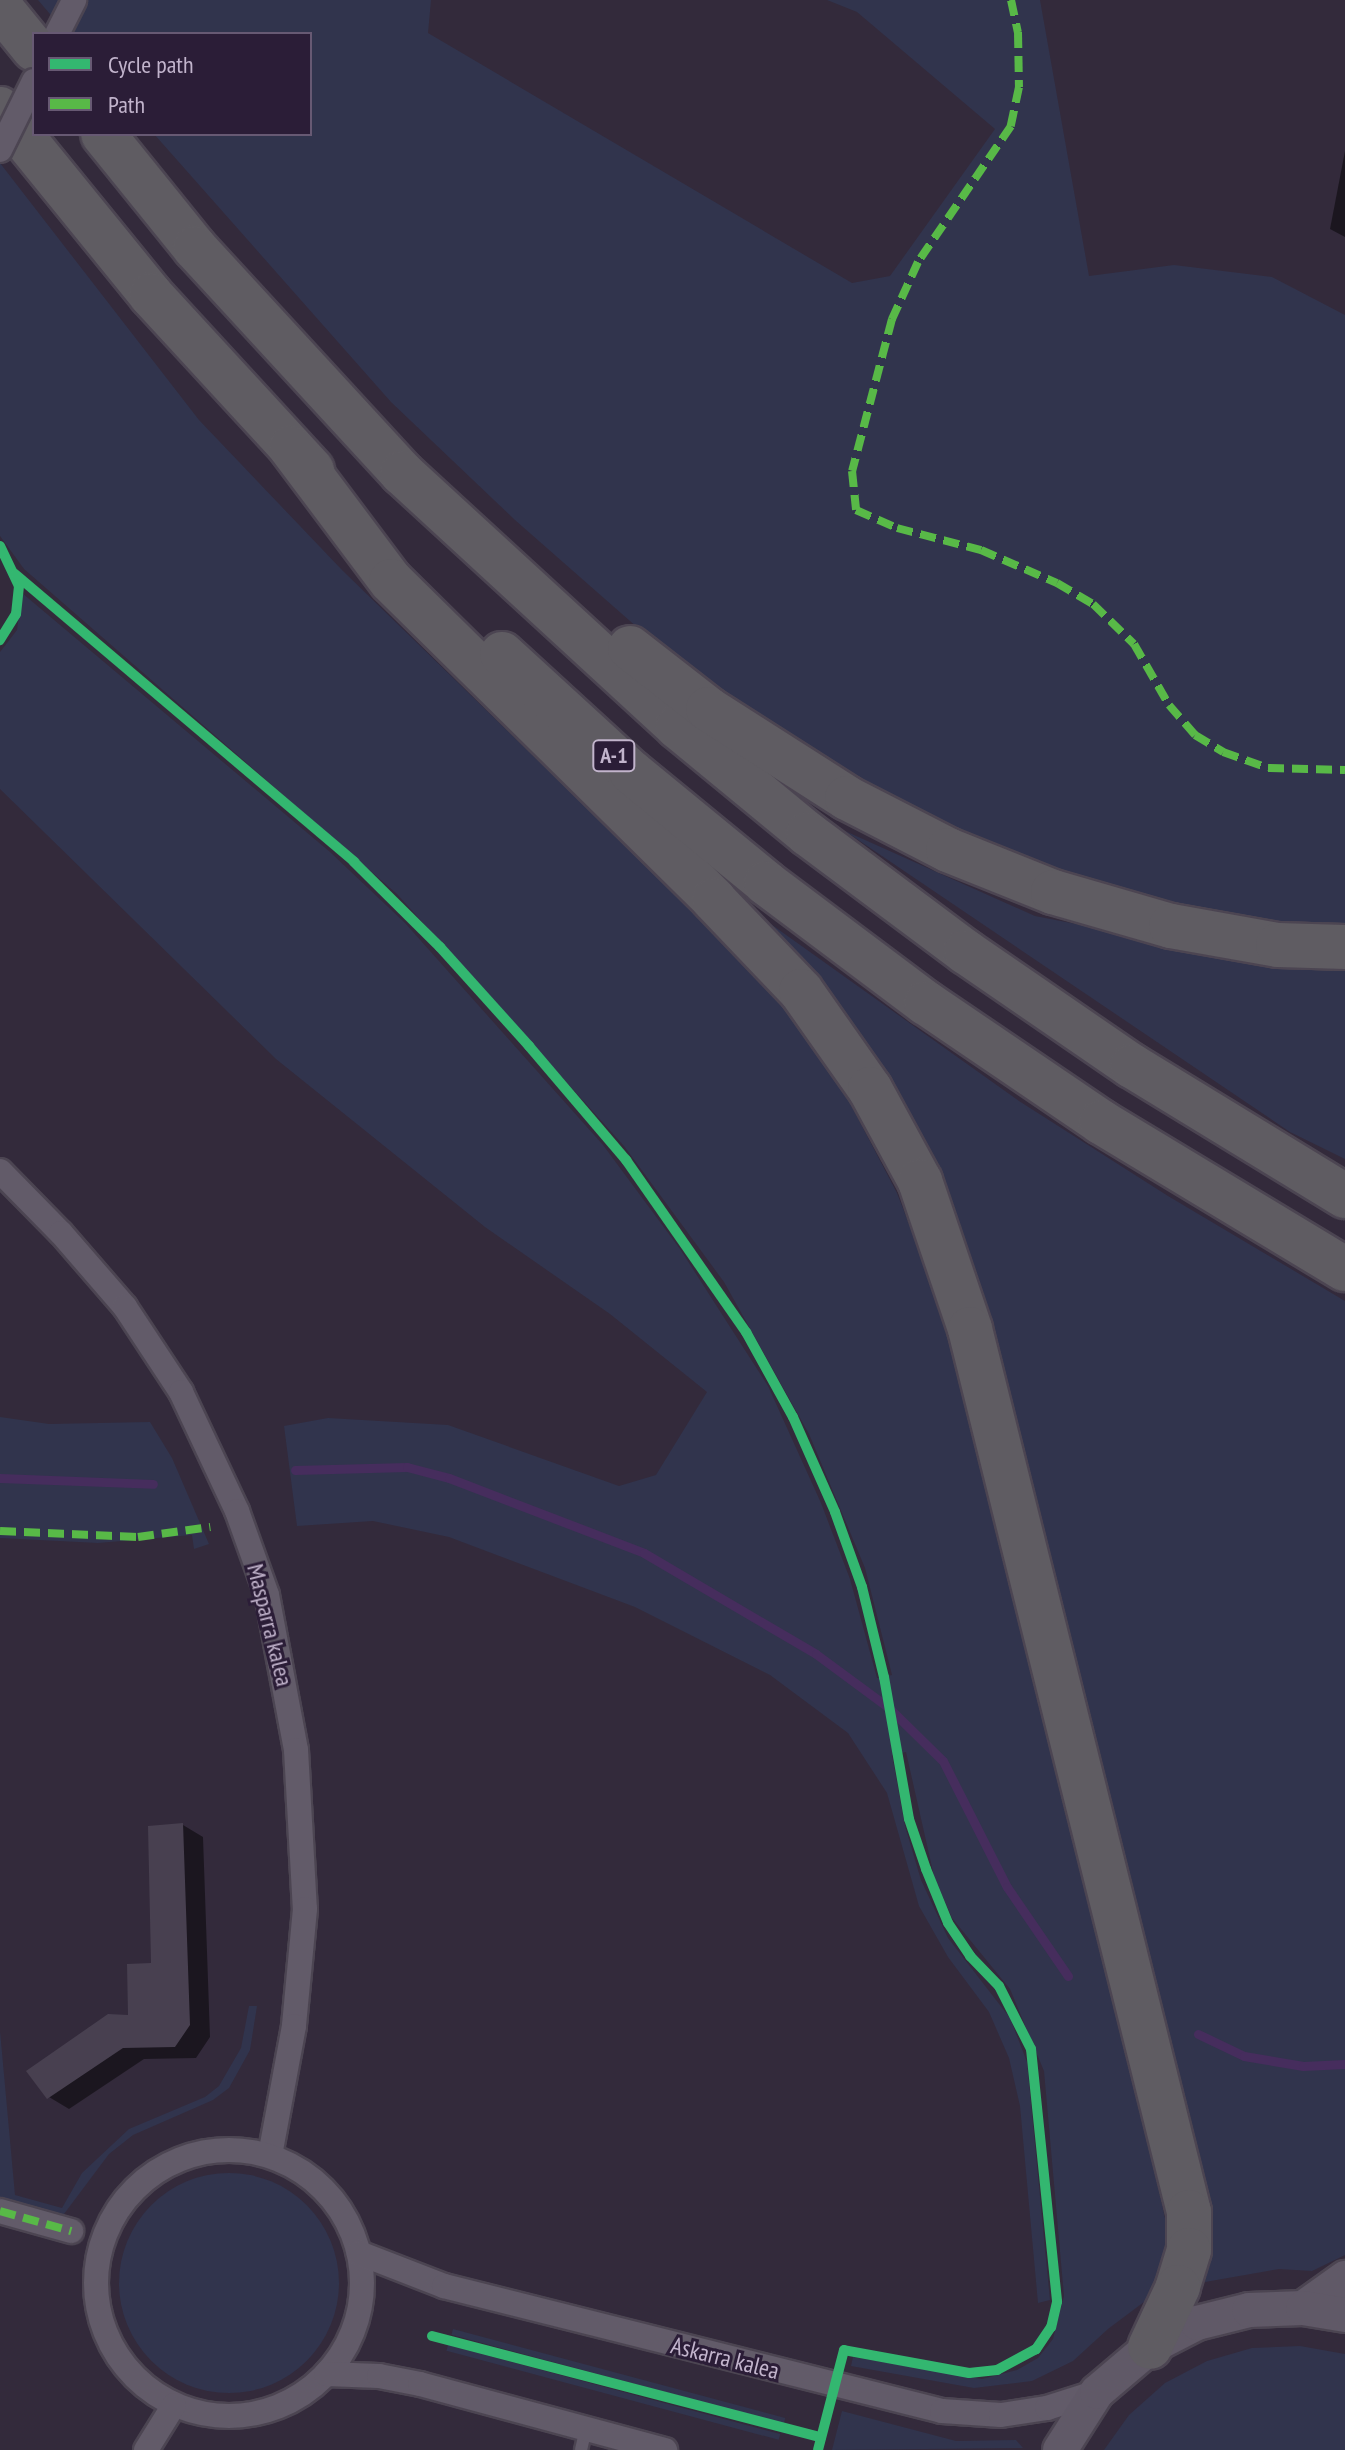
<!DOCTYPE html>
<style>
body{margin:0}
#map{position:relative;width:1345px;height:2450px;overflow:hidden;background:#332a3b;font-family:"PT Sans Narrow",sans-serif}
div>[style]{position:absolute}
.green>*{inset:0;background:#31344d;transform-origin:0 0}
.round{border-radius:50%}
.shadow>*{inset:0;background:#0007}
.stream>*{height:9px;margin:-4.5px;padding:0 4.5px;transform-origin:4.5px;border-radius:4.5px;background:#462d5d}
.building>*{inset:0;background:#484050}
.roads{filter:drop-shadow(2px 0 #4c4552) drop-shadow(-2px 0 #4c4552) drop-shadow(0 2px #4c4552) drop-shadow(0 -2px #4c4552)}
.lane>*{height:12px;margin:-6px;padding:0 6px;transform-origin:6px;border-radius:6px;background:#625b69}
.street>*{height:24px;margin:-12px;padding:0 12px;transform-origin:12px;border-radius:12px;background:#625b69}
.street>.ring{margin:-12px;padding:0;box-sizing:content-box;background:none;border:24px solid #625b69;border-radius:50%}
.secondary>*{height:34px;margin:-17px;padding:0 17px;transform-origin:17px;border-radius:17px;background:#605967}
.highway>*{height:44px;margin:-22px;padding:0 22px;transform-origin:22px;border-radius:22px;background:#5f5c62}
.bridges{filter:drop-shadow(2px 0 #4c4552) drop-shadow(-2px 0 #4c4552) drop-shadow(0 2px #4c4552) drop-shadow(0 -2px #4c4552)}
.street-bridge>*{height:24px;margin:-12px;padding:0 12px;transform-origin:12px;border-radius:12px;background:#625b69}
.quiet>*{height:8px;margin-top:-4px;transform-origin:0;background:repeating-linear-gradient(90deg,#58b947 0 16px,transparent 0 24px)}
.cycleway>*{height:10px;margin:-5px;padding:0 5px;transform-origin:5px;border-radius:5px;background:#33b770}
span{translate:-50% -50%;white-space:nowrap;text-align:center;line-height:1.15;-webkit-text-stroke:6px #2b1d37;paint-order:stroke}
.shield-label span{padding:2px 6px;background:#2b1d37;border:2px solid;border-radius:6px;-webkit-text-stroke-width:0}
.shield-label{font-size:22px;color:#c2b4cc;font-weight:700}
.street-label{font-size:24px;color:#c2b4cc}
.legend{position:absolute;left:32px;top:32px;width:280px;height:104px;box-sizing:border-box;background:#2b1d37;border:2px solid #675973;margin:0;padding:10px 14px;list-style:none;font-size:24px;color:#c2b4cc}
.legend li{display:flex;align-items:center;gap:16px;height:40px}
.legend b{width:40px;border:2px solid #675973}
</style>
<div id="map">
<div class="green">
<div style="clip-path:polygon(38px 0,431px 0,428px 33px,852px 283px,890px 276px,995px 129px,857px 12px,827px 0,1040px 0,1089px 276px,1174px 265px,1272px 277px,1345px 315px,1345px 928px,1227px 916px,1143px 898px,1027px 861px,928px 820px,796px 743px,663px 650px,515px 520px,391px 402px,154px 134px,310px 134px,310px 34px,67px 34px)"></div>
<div style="clip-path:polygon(0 163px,199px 420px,342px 570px,724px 941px,792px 1017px,850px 1103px,897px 1193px,945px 1316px,1125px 2034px,1168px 2232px,1163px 2269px,1148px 2299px,1108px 2329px,1073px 2361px,1032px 2381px,974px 2388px,851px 2366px,853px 2357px,982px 2379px,1017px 2370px,1038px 2358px,1053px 2339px,1064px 2296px,1044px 2071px,1010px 1989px,952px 1918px,934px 1876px,906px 1752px,892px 1755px,905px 1826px,921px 1880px,948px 1938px,1010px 2018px,1027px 2062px,1050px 2300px,1038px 2303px,1020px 2106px,1009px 2058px,989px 2012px,948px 1957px,919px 1906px,887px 1793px,848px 1733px,770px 1675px,635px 1607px,449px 1537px,373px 1521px,297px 1526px,284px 1426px,328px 1418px,448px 1425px,619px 1486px,656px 1475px,707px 1392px,610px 1314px,485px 1227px,276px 1059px,0 789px,0 652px,17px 630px,22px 593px,330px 852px,405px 923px,603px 1145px,680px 1249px,768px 1386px,821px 1503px,850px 1579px,877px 1678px,892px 1675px,865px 1568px,809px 1434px,724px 1282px,624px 1146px,397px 894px,24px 569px,0 536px)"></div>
<div style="clip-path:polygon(845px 831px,1035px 916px,1251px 958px,1345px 961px,1345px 1159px,1290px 1132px)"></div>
<div style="clip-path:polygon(751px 910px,1019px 1101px,1168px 1196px,1345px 1301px,1345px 2255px,1312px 2271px,1279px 2269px,1205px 2282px,1207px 2244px,970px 1294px)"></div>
<div style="clip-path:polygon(0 1417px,49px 1424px,150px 1422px,172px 1458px,209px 1544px,194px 1549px,192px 1535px,98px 1543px,0 1538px)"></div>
<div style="clip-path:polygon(249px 2006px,257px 2006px,250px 2050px,229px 2088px,213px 2100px,133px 2135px,109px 2154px,64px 2214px,50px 2217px,0 2202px,0 2031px,15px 2195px,62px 2208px,82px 2173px,129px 2129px,205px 2097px,219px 2086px,241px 2048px)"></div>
<div class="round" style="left:119px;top:2173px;width:220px;height:220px"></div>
<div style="left:453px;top:2329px;width:344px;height:6px;rotate:15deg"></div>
<div style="left:448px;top:2345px;width:344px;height:6px;rotate:15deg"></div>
<div style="clip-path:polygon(1300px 2346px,1345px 2354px,1345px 2450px,1104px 2450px,1129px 2415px,1165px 2383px,1207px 2361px,1252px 2348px)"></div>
<div style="clip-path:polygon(842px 2411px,956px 2441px,1016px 2440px,1023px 2448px,832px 2450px)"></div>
</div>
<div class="shadow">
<div style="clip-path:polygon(1345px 151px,1345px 237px,1330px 229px)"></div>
<div style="clip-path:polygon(183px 1825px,203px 1837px,210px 2037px,196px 2058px,144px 2059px,69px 2109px,49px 2097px,130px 2017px,153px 1965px)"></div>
</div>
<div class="stream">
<div style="left:295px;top:1470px;width:112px;rotate:-1.5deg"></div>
<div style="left:407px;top:1467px;width:43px;rotate:14.7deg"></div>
<div style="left:449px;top:1478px;width:209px;rotate:21deg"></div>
<div style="left:644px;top:1553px;width:199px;rotate:30.4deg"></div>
<div style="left:816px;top:1654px;width:89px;rotate:36.4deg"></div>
<div style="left:888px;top:1707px;width:77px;rotate:44.5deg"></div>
<div style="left:943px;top:1761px;width:141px;rotate:63.1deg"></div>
<div style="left:1007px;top:1887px;width:108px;rotate:55.6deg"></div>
<div style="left:0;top:1478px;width:153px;rotate:2.2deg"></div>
<div style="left:1198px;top:2034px;width:51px;rotate:25.6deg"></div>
<div style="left:1244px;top:2056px;width:60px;rotate:9.6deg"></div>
<div style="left:1303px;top:2066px;width:42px;rotate:-2.7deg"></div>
</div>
<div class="building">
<div style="clip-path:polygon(183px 1823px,190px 2025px,175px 2047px,123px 2048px,47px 2099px,26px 2071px,108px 2014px,128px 2015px,127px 1964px,151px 1963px,148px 1826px)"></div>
</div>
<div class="roads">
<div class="lane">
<div style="left:581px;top:2450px;width:22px;rotate:-77deg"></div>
</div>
<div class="street">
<div style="left:57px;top:34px;width:38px;rotate:-63deg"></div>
<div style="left:0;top:1171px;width:87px;rotate:45.5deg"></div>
<div style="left:61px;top:1233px;width:98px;rotate:49.1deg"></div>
<div style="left:125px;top:1307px;width:102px;rotate:56.6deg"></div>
<div style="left:181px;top:1392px;width:132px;rotate:64.8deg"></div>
<div style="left:237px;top:1511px;width:89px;rotate:70.3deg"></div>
<div style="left:267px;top:1595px;width:158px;rotate:79.4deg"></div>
<div style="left:296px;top:1750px;width:159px;rotate:86.8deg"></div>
<div style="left:305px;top:1909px;width:118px;rotate:95.4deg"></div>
<div style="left:294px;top:2026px;width:131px;rotate:100.5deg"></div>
<div class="ring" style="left:96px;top:2150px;width:242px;height:242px"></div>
<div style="left:0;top:2211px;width:74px;rotate:15.7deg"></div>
<div style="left:359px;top:2253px;width:91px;rotate:21.2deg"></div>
<div style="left:444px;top:2286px;width:513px;rotate:14.09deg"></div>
<div style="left:942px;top:2411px;width:59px;rotate:3.9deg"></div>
<div style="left:1001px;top:2415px;width:47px;rotate:-8.7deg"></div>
<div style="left:1047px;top:2408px;width:52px;rotate:-17.7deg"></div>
<div style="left:326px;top:2374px;width:53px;rotate:2.2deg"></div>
<div style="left:379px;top:2376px;width:42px;rotate:11deg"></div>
<div style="left:420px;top:2384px;width:254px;rotate:15.1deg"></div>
<div style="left:146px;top:2450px;width:53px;rotate:-58.1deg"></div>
</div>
<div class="secondary">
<div style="left:1303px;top:2308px;width:52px;rotate:-35.5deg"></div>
<div style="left:1060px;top:2450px;width:69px;rotate:-57.5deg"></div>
<div style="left:1097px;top:2392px;width:70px;rotate:-40.3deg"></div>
<div style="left:1150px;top:2347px;width:53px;rotate:-27.1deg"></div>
<div style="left:1197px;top:2323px;width:54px;rotate:-14deg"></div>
<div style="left:1249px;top:2310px;width:54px;rotate:-2.1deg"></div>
<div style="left:1303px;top:2308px;width:43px;rotate:9.5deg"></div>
</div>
<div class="highway">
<div style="left:0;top:7px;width:54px;rotate:51deg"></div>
<div style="left:0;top:109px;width:240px;rotate:50.9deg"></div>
<div style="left:151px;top:295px;width:238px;rotate:47.4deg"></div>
<div style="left:103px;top:134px;width:146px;rotate:51.1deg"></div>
<div style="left:195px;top:248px;width:306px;rotate:47.4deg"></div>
<div style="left:402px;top:473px;width:375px;rotate:42.6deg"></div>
<div style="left:678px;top:727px;width:168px;rotate:39.5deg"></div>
<div style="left:808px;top:834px;width:197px;rotate:36.8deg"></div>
<div style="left:966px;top:952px;width:201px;rotate:34.5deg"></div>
<div style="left:1132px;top:1066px;width:250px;rotate:31.4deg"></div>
<div style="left:291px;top:448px;width:166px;rotate:53.1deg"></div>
<div style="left:391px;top:581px;width:454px;rotate:44.6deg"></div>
<div style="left:714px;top:900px;width:126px;rotate:46.3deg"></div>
<div style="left:801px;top:991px;width:120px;rotate:54.9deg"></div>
<div style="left:870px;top:1089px;width:105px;rotate:61.5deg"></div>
<div style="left:920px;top:1181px;width:156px;rotate:71.3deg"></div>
<div style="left:970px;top:1329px;width:910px;rotate:76.07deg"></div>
<div style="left:1189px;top:2212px;width:38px;rotate:90deg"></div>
<div style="left:1189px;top:2250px;width:39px;rotate:107deg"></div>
<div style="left:1178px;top:2287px;width:66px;rotate:115deg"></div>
<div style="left:630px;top:648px;width:99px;rotate:38deg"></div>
<div style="left:708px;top:709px;width:165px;rotate:32.6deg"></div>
<div style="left:847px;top:798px;width:114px;rotate:27.2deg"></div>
<div style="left:948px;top:850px;width:113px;rotate:21.8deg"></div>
<div style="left:1053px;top:892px;width:123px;rotate:16.1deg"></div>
<div style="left:1171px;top:926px;width:109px;rotate:10.1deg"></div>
<div style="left:1278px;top:945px;width:67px;rotate:1.7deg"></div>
<div style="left:502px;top:654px;width:175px;rotate:42.5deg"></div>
<div style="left:631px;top:772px;width:175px;rotate:39.4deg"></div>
<div style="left:766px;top:883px;width:200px;rotate:36.9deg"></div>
<div style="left:926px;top:1003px;width:212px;rotate:34.2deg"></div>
<div style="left:1101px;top:1122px;width:285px;rotate:31.1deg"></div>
</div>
</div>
<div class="bridges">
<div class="street-bridge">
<div style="left:0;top:150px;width:77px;rotate:-63.8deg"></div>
</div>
</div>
<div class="quiet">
<div style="left:1011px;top:0;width:33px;rotate:78deg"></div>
<div style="left:1018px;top:32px;width:55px;rotate:89deg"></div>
<div style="left:1019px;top:87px;width:40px;rotate:102deg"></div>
<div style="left:1011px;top:126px;width:165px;rotate:124.4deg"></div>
<div style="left:918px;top:262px;width:63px;rotate:114.5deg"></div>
<div style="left:892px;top:319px;width:157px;rotate:104.7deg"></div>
<div style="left:852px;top:471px;width:39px;rotate:84deg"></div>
<div style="left:856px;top:510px;width:45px;rotate:23.7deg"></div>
<div style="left:897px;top:528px;width:87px;rotate:14.7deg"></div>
<div style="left:981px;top:550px;width:83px;rotate:23.5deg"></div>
<div style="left:1057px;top:583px;width:42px;rotate:30.3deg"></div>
<div style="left:1093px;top:604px;width:57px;rotate:44.3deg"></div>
<div style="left:1134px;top:644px;width:70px;rotate:60.2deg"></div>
<div style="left:1169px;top:705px;width:40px;rotate:49deg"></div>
<div style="left:1195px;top:735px;width:33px;rotate:31deg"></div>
<div style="left:1223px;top:752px;width:48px;rotate:19.6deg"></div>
<div style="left:1268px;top:768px;width:77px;rotate:1.5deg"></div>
<div style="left:0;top:1531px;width:138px;rotate:2.5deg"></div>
<div style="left:138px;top:1537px;width:73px;rotate:-7.9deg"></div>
<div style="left:0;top:2211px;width:74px;rotate:15.7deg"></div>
</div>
<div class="cycleway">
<div style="left:0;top:546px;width:44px;rotate:64.6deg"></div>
<div style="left:19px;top:586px;width:28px;rotate:96deg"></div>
<div style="left:16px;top:614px;width:31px;rotate:122deg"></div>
<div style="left:15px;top:574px;width:445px;rotate:40.3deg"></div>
<div style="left:354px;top:862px;width:121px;rotate:44.7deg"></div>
<div style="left:440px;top:947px;width:133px;rotate:48deg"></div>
<div style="left:529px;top:1046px;width:150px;rotate:49.6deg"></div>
<div style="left:626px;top:1160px;width:210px;rotate:55.1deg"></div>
<div style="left:746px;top:1332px;width:97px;rotate:61.1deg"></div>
<div style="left:793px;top:1417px;width:104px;rotate:66.1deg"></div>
<div style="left:835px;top:1512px;width:80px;rotate:70.2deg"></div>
<div style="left:862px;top:1587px;width:93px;rotate:76.3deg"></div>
<div style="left:884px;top:1677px;width:144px;rotate:80deg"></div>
<div style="left:909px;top:1819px;width:53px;rotate:71.2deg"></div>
<div style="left:926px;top:1869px;width:58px;rotate:67.8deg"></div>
<div style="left:948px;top:1923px;width:40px;rotate:56deg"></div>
<div style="left:970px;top:1956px;width:42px;rotate:46deg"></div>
<div style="left:999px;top:1986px;width:71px;rotate:63.1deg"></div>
<div style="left:1031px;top:2049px;width:254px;rotate:84.1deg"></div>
<div style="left:1057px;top:2302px;width:26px;rotate:103deg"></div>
<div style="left:1051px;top:2327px;width:27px;rotate:124deg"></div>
<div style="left:1036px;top:2349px;width:44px;rotate:151.7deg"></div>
<div style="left:997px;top:2370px;width:28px;rotate:174deg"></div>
<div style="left:969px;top:2373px;width:127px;rotate:-169.6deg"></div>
<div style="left:844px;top:2350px;width:103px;rotate:104.6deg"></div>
<div style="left:432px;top:2336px;width:402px;rotate:14.6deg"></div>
</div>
<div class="shield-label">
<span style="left:614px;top:756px">A-1</span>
</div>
<div class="street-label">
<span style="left:270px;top:1625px;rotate:76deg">Masparra kalea</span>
<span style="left:725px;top:2358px;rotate:14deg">Askarra kalea</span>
</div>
<ul class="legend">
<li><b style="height:10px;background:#33b770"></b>Cycle path</li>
<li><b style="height:10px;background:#58b947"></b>Path</li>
</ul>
</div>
